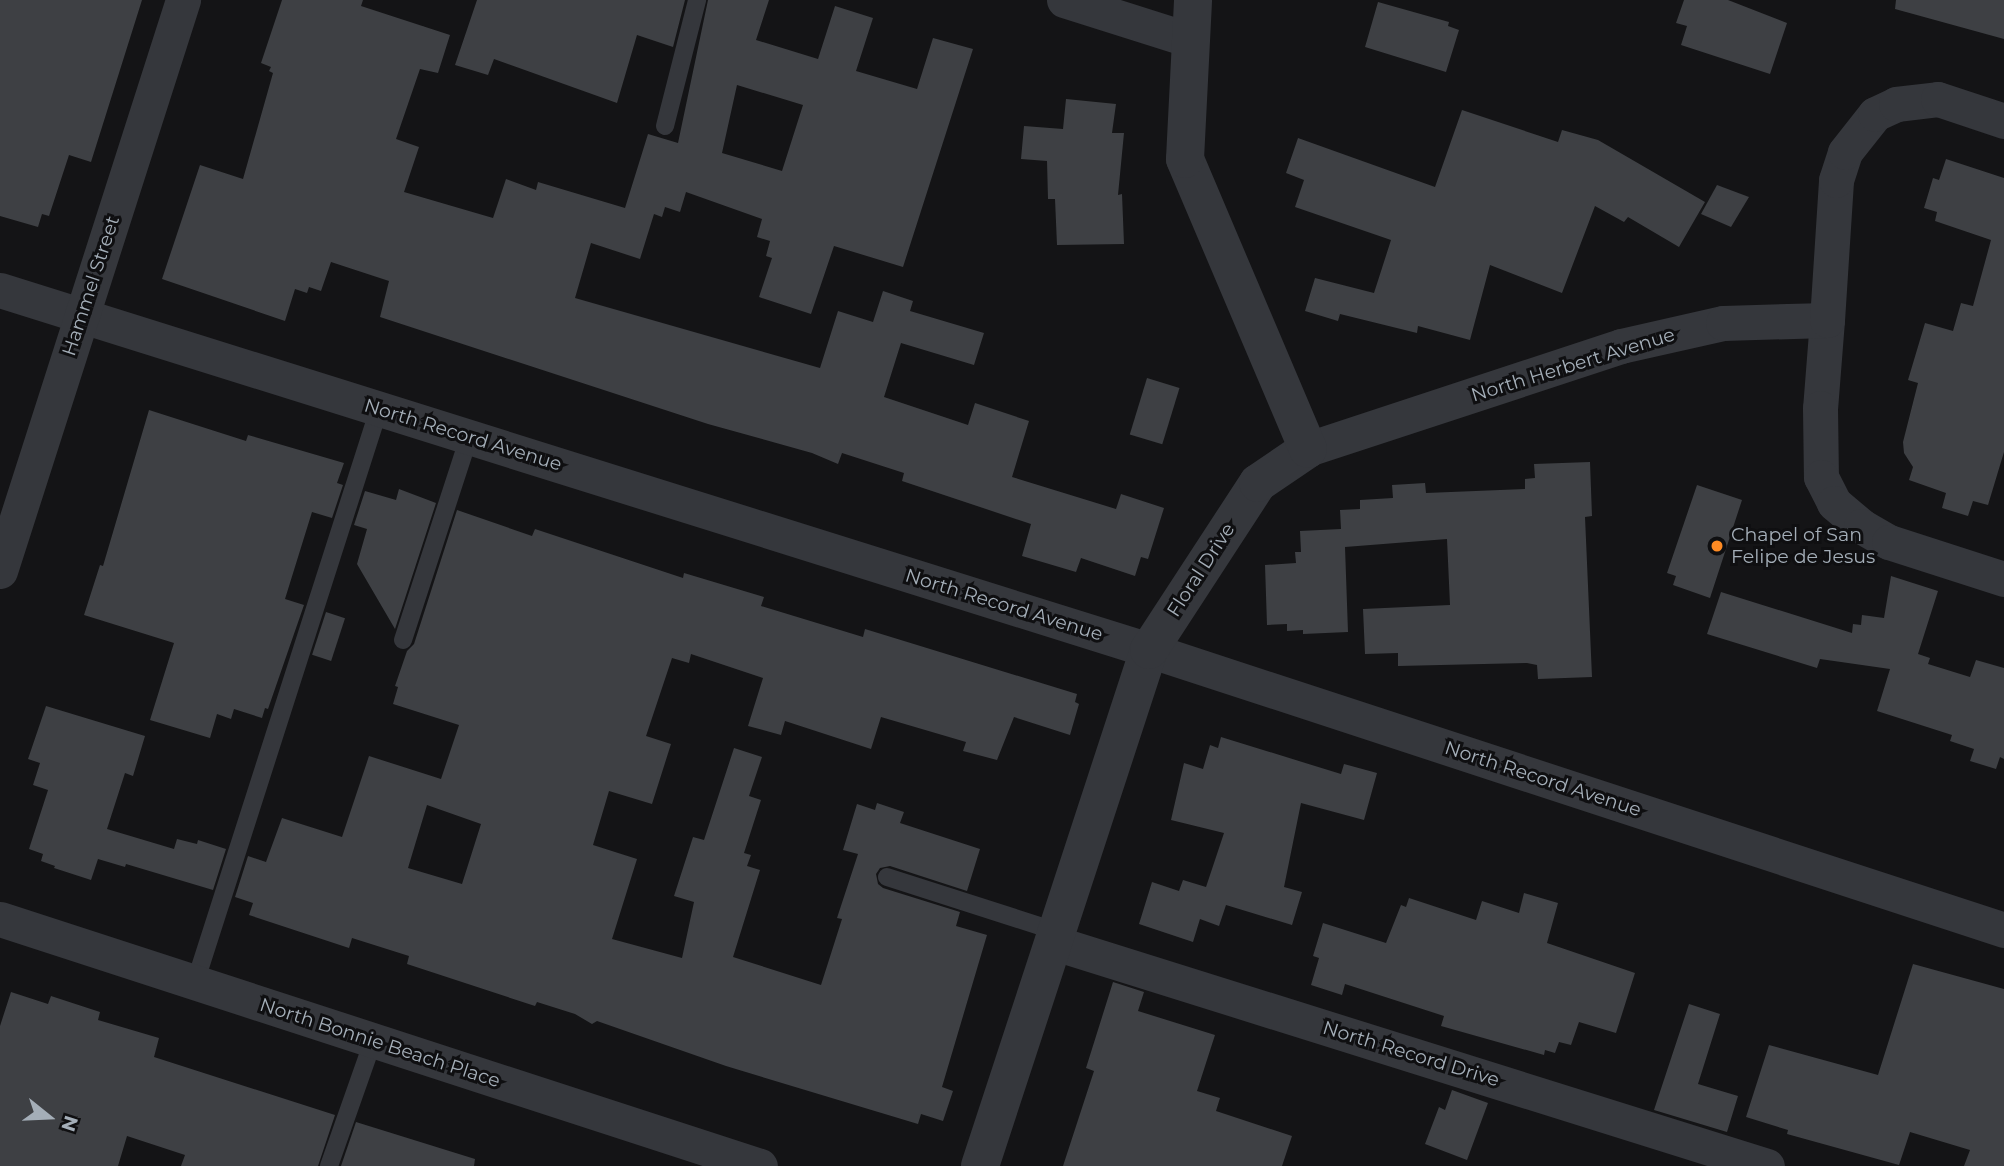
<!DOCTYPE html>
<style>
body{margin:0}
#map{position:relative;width:2004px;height:1166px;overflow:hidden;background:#141416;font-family:Montserrat,sans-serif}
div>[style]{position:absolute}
.building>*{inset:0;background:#3e4044;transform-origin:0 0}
.service>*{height:18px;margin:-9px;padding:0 9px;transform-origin:9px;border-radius:9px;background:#35373c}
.minor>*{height:35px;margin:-17.5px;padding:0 17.5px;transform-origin:17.5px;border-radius:17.5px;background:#35373c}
.tertiary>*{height:38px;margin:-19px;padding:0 19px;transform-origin:19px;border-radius:19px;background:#35373c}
.dots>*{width:19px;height:19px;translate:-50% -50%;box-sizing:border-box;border:4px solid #0f0f11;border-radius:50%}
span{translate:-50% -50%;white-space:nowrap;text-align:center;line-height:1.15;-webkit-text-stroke:6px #0f0f11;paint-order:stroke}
.street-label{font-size:19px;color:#a4aeb8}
.poi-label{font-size:19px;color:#a4aeb8}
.left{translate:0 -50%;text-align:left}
.north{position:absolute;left:14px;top:1082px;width:70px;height:70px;-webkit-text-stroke:5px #0f0f11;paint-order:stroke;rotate:108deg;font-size:19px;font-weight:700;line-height:28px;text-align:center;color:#a4aeb8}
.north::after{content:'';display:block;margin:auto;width:24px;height:32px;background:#a4aeb8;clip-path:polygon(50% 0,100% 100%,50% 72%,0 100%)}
</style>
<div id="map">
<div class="building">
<div style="clip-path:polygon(0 0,142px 0,91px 162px,69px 155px,49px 216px,42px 214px,38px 227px,0 216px)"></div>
<div style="clip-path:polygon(evenodd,282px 0,363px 0,361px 6px,450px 35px,438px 73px,420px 69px,396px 139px,419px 147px,404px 192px,493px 218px,506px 179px,536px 190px,538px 182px,625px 208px,648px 134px,678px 143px,708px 0,769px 0,756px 40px,818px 59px,835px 6px,873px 18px,856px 71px,917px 89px,933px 38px,973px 49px,903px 267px,834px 246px,811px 314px,759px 297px,772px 258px,766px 256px,770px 241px,757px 237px,762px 219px,686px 192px,680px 212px,665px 207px,662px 217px,654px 214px,640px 259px,591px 243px,575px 298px,820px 368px,838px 311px,873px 322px,883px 291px,913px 301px,910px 311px,984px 333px,974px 365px,901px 343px,884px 397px,968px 425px,975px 403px,1029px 421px,1012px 477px,1116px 509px,1121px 494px,1164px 508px,1148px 559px,1141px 557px,1135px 576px,1081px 558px,1076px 572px,1022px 556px,1031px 524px,902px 481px,904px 473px,842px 453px,838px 464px,812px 453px,708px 424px,380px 317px,389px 281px,331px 262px,321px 291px,309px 287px,307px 293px,295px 289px,285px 321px,162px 279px,200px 165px,243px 179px,273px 73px,269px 71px,271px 67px,261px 63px,282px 0,737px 85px,803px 105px,782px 171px,722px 153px,737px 85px)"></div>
<div style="clip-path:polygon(477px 0,685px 0,673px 47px,637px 35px,617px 103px,494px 59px,488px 75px,455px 65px)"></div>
<div style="clip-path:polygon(1684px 0,1728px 0,1787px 23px,1770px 74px,1681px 45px,1687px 26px,1676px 23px)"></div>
<div style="clip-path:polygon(1896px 0,2004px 0,2004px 39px,1895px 9px)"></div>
<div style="clip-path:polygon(1378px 2px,1449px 22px,1448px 26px,1459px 30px,1446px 72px,1365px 47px)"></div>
<div style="clip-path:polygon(1066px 99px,1116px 104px,1112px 133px,1124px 133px,1118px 195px,1122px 194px,1124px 244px,1057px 245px,1055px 199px,1048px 199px,1047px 161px,1021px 159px,1024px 126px,1063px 129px)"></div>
<div style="clip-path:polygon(1462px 110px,1558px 142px,1562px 130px,1598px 140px,1705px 202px,1679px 247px,1628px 217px,1624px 222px,1595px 206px,1562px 293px,1490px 265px,1470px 340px,1418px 326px,1417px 333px,1340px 314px,1338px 321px,1305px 311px,1315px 278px,1374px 293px,1391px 240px,1295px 207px,1304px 180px,1286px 173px,1298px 138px,1435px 187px)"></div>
<div style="clip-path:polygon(1946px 159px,2004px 178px,2004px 452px,1988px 505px,1973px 501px,1968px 516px,1942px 508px,1946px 493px,1909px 480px,1913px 467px,1904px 453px,1903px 442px,1918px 383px,1908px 380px,1925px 323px,1953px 331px,1961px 303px,1973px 306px,1991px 240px,1935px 221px,1937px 212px,1924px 208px,1933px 178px,1939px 180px)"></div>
<div style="clip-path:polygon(1717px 185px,1749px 197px,1731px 227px,1701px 214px)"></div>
<div style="left:1147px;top:378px;width:34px;height:59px;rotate:17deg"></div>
<div style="clip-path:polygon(149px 410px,246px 441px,248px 435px,344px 463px,337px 483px,343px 485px,332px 518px,312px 512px,285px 599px,304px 605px,268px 709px,265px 708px,262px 718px,234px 709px,231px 719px,217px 714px,210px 738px,150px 720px,174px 643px,84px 615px,100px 565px,103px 566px)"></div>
<div style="clip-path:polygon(1590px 462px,1592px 516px,1585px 517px,1592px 677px,1538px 679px,1537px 665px,1527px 663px,1398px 666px,1398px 653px,1365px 654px,1363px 609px,1450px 605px,1447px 539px,1345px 547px,1348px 632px,1303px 634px,1303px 630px,1287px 631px,1287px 624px,1267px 625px,1265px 565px,1296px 563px,1295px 552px,1301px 552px,1300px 531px,1341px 529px,1340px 510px,1360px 509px,1360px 500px,1393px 498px,1392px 485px,1425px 483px,1426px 493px,1525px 489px,1525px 479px,1535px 478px,1534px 464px)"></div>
<div style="clip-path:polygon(1697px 485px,1742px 500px,1710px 598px,1673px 585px,1676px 576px,1667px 573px)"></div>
<div style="clip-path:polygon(399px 489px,436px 503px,395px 629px,357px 564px,367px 529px,354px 525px,365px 491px,396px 500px)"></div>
<div style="clip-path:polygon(evenodd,457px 510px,532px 536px,535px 529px,683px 578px,684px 573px,764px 597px,761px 606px,863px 637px,865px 629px,1077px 694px,1075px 702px,1079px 704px,1070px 735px,1014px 717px,997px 760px,963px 751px,966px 742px,881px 717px,871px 749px,785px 721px,781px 735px,748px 726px,763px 678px,691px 654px,689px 663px,672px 658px,646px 736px,671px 744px,652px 804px,609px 791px,593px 845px,637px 859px,612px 939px,682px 958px,694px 902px,674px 896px,693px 837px,704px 840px,734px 748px,762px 757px,749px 796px,761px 800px,744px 853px,751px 855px,747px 866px,760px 870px,733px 957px,821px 985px,842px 919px,837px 918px,858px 854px,843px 850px,857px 804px,875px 810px,877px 803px,904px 812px,900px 823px,980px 849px,967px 891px,890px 866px,880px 868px,876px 874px,878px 884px,883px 888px,960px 912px,956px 926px,987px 935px,942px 1087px,953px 1091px,943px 1121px,921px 1114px,918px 1124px,726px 1066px,597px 1021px,592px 1024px,575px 1014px,537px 1002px,535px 1006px,407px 964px,409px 956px,352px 938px,349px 948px,249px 915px,253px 903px,235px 897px,248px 856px,266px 862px,282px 818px,342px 837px,369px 756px,441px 779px,459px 725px,393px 704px,398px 687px,395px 686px,407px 651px,414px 644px,457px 510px,427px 805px,481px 824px,462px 884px,408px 868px,427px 805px)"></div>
<div style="clip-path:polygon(1891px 576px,1938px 591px,1918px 654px,1930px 658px,1928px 664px,1970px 677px,1976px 660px,2004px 668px,2004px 759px,2000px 757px,1996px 769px,1970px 761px,1974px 749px,1950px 741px,1952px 735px,1877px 711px,1890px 669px,1820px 659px,1817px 668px,1707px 634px,1721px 592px,1852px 633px,1853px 624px,1861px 625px,1862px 615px,1884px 618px)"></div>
<div style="left:326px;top:612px;width:20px;height:45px;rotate:18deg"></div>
<div style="clip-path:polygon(46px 706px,145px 736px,133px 776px,125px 773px,107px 829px,174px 849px,177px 839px,197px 844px,198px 840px,226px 849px,213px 890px,126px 864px,125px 867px,98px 859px,91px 880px,54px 868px,55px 866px,41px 861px,43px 854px,29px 849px,48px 790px,33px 785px,40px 763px,28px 759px)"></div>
<div style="clip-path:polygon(1221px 737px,1341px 774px,1344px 764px,1377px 773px,1364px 820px,1301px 803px,1284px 887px,1302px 892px,1292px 925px,1226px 905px,1219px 926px,1200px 919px,1193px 942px,1139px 924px,1152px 882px,1179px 891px,1183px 880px,1206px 887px,1224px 833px,1171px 820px,1184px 763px,1203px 769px,1210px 745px,1218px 748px)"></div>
<div style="clip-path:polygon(1524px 893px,1558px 903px,1547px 943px,1635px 973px,1616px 1033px,1579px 1022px,1571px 1045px,1559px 1042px,1555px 1053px,1545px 1050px,1544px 1055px,1441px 1026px,1444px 1016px,1345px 984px,1342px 995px,1311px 985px,1319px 958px,1313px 956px,1323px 923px,1386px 943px,1401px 905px,1406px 907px,1409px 898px,1476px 920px,1482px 901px,1519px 913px)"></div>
<div style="clip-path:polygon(1913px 964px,2004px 989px,2004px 1166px,1964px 1166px,1970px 1150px,1910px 1132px,1899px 1165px,1787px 1134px,1788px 1130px,1746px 1117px,1769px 1045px,1878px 1075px)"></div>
<div style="clip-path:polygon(1113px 982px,1144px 992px,1138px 1011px,1215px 1035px,1197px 1091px,1220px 1098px,1216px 1111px,1292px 1136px,1282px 1166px,1063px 1166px,1094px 1071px,1086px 1068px)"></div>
<div style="clip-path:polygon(11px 992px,48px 1004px,51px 996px,100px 1012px,98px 1020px,159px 1038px,154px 1057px,335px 1115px,318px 1166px,181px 1166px,185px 1155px,127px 1136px,118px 1166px,0 1166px,0 1026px)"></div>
<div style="clip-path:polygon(1689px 1004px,1720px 1014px,1698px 1084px,1738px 1096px,1727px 1132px,1654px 1110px)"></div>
<div style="clip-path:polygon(1452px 1090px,1488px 1103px,1467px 1160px,1425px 1144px,1439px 1107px,1445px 1110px)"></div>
<div style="clip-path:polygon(356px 1122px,475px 1159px,474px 1166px,341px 1166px)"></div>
</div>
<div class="service">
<div style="left:665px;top:126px;width:130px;rotate:-75.7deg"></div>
<div style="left:403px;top:640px;width:213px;rotate:-72deg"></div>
<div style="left:887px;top:877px;width:180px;rotate:17.8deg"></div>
<div style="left:195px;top:983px;width:603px;rotate:-72.23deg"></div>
<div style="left:329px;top:1166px;width:133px;rotate:-70.6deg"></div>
</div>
<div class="minor">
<div style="left:1064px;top:0;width:132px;rotate:17.6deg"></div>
<div style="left:0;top:290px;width:1204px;rotate:17.4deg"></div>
<div style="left:1149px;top:650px;width:900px;rotate:18.13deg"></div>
<div style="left:1827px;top:320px;width:88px;rotate:94.5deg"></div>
<div style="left:1820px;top:408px;width:69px;rotate:89.2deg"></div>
<div style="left:1821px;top:477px;width:29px;rotate:63deg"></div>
<div style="left:1834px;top:503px;width:35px;rotate:40deg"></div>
<div style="left:1861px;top:526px;width:32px;rotate:30deg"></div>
<div style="left:1889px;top:542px;width:121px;rotate:17.8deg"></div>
<div style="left:1308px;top:449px;width:330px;rotate:-18.2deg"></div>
<div style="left:1621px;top:346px;width:105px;rotate:-12.7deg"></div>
<div style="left:1723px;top:323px;width:104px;rotate:-1.7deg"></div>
<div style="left:1827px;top:320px;width:140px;rotate:-86.3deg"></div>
<div style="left:1836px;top:180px;width:29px;rotate:-72deg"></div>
<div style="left:1845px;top:152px;width:48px;rotate:-51.7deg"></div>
<div style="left:1875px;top:114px;width:23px;rotate:-25deg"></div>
<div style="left:1896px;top:104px;width:42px;rotate:-6.8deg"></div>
<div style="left:1938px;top:99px;width:70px;rotate:18.4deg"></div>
<div style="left:0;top:571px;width:600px;rotate:-72.23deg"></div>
<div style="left:0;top:919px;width:799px;rotate:18deg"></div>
<div style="left:1055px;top:943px;width:746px;rotate:17.39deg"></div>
</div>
<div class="tertiary">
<div style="left:980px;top:1166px;width:543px;rotate:-71.87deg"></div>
<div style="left:1149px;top:650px;width:199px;rotate:-56.9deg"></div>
<div style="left:1258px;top:483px;width:60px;rotate:-34.2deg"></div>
<div style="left:1308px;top:449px;width:315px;rotate:-113deg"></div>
<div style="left:1185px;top:159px;width:159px;rotate:-87.1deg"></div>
</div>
<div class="dots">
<div style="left:1717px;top:546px;background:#ff8b23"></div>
</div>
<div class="street-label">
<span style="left:91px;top:286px;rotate:-72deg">Hammel Street</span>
<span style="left:1573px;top:365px;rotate:-17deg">North Herbert Avenue</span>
<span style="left:463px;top:435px;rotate:17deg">North Record Avenue</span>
<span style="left:1201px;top:570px;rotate:-57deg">Floral Drive</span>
<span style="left:1004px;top:605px;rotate:17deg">North Record Avenue</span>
<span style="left:1543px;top:779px;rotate:18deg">North Record Avenue</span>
<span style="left:380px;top:1043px;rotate:18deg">North Bonnie Beach Place</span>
<span style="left:1411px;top:1054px;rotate:17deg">North Record Drive</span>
</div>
<div class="poi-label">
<span class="left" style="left:1731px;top:546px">Chapel of San<br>Felipe de Jesus</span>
</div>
<div class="north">N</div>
</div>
